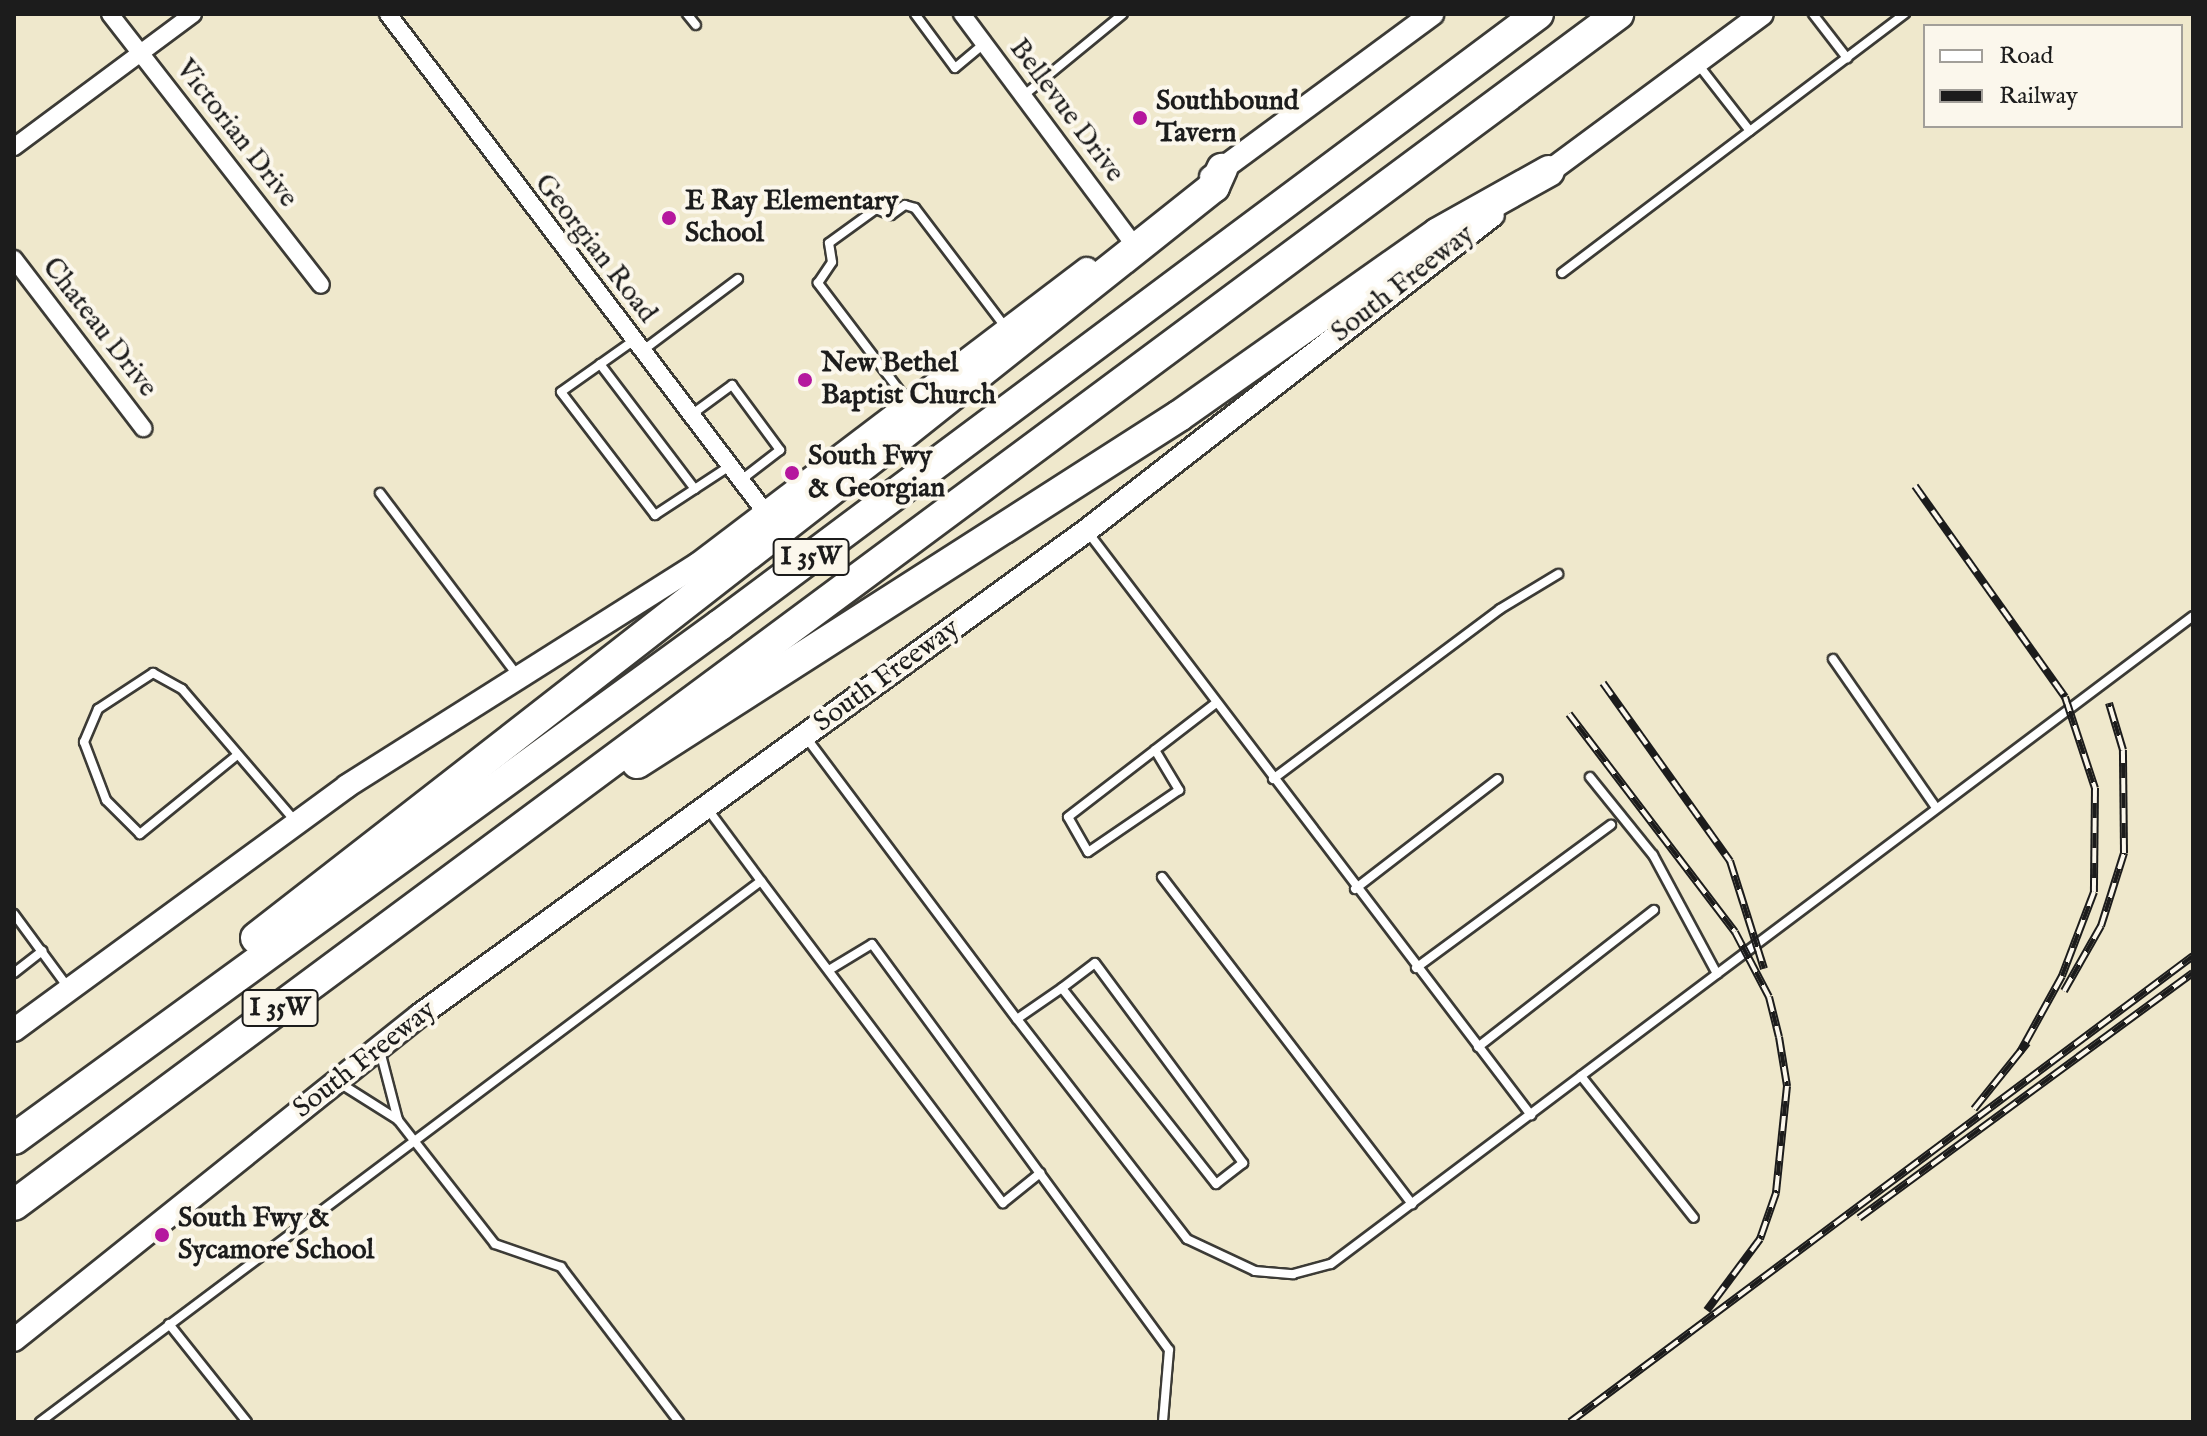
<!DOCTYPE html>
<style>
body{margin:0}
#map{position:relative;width:2207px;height:1436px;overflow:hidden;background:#efe8cc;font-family:"IM FELL English",serif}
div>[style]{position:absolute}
.roads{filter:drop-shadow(2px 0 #3c3b36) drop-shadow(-2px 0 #3c3b36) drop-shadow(0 2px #3c3b36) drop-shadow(0 -2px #3c3b36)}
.service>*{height:8px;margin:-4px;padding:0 4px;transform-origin:4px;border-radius:4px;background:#fff}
.minor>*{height:16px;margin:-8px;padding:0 8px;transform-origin:8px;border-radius:8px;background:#fff}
.secondary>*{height:22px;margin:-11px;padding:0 11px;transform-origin:11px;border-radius:11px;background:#fff}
.motorway>*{height:30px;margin:-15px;padding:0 15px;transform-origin:15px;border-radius:15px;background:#fff}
.rail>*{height:8px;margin-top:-4px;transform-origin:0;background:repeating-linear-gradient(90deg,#fbf7ec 0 15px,#1c1c1c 0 30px);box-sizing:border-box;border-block:2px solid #1c1c1c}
.dots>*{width:22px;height:22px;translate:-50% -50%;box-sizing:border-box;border:4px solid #fbf7ec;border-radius:50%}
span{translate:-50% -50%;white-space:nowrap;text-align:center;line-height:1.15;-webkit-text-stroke:8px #fbf7ec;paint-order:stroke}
.shield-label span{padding:2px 6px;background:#fbf7ec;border:2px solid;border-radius:6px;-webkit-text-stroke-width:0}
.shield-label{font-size:26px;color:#1c1c1c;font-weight:700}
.poi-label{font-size:28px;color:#1c1c1c;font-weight:700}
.left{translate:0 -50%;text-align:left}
.street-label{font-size:28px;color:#1c1c1c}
.frame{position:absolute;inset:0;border:16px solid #1c1c1c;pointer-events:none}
.legend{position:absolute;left:1923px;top:24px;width:260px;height:104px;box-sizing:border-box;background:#fbf7ec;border:2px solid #a29f99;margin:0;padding:10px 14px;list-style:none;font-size:24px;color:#1c1c1c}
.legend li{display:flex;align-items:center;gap:16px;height:40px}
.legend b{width:40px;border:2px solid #a29f99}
</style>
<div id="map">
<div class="roads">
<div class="service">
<div style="left:687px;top:14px;width:14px;rotate:51deg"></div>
<div style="left:915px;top:14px;width:67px;rotate:53.5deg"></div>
<div style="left:955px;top:68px;width:38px;rotate:-40deg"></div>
<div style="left:1813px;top:14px;width:56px;rotate:52.3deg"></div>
<div style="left:1697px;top:63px;width:86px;rotate:52.1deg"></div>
<div style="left:1023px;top:96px;width:129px;rotate:-39.4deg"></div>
<div style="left:1562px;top:273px;width:430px;rotate:-37.1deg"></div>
<div style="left:633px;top:341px;width:88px;rotate:144.7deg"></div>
<div style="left:561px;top:392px;width:155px;rotate:52.6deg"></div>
<div style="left:655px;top:515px;width:90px;rotate:-33.2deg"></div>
<div style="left:642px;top:351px;width:120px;rotate:-36.9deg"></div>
<div style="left:600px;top:364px;width:157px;rotate:52.8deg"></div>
<div style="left:909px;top:403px;width:151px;rotate:-127.2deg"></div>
<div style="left:818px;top:283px;width:25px;rotate:-56deg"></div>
<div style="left:832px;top:262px;width:19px;rotate:-99deg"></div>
<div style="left:829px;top:243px;width:58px;rotate:-35.9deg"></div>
<div style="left:876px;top:209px;width:16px;rotate:22deg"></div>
<div style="left:891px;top:215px;width:17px;rotate:-36deg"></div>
<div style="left:905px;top:205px;width:10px;rotate:17deg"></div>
<div style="left:915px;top:208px;width:152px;rotate:52.8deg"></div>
<div style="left:691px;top:415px;width:51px;rotate:-36.2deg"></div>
<div style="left:732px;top:385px;width:81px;rotate:53.6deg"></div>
<div style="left:780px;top:450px;width:49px;rotate:142.4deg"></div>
<div style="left:380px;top:493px;width:229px;rotate:53deg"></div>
<div style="left:1087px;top:531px;width:734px;rotate:52.76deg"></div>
<div style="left:1833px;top:659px;width:181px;rotate:55.3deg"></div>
<div style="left:805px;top:736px;width:354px;rotate:53.2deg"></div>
<div style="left:1017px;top:1019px;width:55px;rotate:-34.6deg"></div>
<div style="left:1062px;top:988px;width:41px;rotate:-37.1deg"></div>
<div style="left:1095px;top:963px;width:249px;rotate:53.5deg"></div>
<div style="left:1243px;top:1163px;width:34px;rotate:142deg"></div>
<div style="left:1216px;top:1184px;width:249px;rotate:-128.2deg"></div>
<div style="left:1155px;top:750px;width:47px;rotate:59deg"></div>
<div style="left:1179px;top:790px;width:110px;rotate:145.7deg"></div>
<div style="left:1088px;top:852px;width:40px;rotate:-119.7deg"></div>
<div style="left:1068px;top:817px;width:110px;rotate:-37.6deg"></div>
<div style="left:1155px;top:750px;width:77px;rotate:-37.6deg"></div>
<div style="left:236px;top:756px;width:124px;rotate:140.9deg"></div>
<div style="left:140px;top:834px;width:48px;rotate:-135deg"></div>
<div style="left:106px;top:800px;width:62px;rotate:-110.8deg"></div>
<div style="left:84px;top:742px;width:36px;rotate:-67deg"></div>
<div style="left:98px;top:709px;width:66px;rotate:-33.2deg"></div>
<div style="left:153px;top:673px;width:33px;rotate:29deg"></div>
<div style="left:182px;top:689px;width:175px;rotate:49.4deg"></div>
<div style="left:1590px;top:777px;width:100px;rotate:51.1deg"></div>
<div style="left:1653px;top:855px;width:135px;rotate:61.7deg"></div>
<div style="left:1273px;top:779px;width:284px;rotate:-36.8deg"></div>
<div style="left:1500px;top:609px;width:68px;rotate:-31.1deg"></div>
<div style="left:1162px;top:877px;width:412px;rotate:52.6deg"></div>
<div style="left:761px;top:881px;width:403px;rotate:53.1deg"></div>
<div style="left:1003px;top:1203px;width:48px;rotate:-39deg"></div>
<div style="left:1355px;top:889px;width:180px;rotate:-37.6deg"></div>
<div style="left:14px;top:914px;width:93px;rotate:53.7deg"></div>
<div style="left:1416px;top:968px;width:242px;rotate:-36.3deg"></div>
<div style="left:829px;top:970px;width:50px;rotate:-31.2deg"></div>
<div style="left:872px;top:944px;width:503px;rotate:53.81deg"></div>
<div style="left:1169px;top:1350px;width:72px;rotate:94.8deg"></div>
<div style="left:14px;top:973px;width:36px;rotate:-38deg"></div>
<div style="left:1017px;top:1019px;width:278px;rotate:52.3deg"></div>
<div style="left:1187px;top:1239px;width:75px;rotate:25.2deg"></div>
<div style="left:1255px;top:1271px;width:38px;rotate:5deg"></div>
<div style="left:1293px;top:1274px;width:39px;rotate:-15deg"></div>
<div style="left:1331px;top:1264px;width:1078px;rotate:-36.93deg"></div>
<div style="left:1478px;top:1047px;width:223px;rotate:-37.9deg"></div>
<div style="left:1581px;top:1076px;width:181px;rotate:51.5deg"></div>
<div style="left:338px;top:1082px;width:71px;rotate:32.3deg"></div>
<div style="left:398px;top:1120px;width:71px;rotate:-104.6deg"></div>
<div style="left:398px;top:1120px;width:157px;rotate:52deg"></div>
<div style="left:495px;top:1244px;width:70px;rotate:19.2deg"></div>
<div style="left:561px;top:1267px;width:195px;rotate:52.7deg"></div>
<div style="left:169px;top:1324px;width:125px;rotate:51.5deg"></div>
<div style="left:40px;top:1422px;width:901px;rotate:-36.88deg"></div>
<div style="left:761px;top:881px;width:91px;rotate:-126.5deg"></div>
</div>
<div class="minor">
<div style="left:110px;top:14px;width:343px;rotate:52.1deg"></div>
<div style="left:388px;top:14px;width:625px;rotate:52.87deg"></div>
<div style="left:962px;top:14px;width:279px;rotate:53.3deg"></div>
<div style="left:14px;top:147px;width:223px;rotate:-36.6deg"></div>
<div style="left:14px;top:259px;width:213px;rotate:52.6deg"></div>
</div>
<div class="secondary">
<div style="left:1211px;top:177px;width:275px;rotate:-36.4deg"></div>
<div style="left:1539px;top:179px;width:277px;rotate:-36.5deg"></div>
<div style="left:14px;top:1030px;width:413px;rotate:-36.2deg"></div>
<div style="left:347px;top:786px;width:415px;rotate:-32.3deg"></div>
<div style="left:698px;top:564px;width:488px;rotate:-37.2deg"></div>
<div style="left:14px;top:1340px;width:520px;rotate:-38.68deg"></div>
<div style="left:420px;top:1015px;width:823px;rotate:-36.01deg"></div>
<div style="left:1086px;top:531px;width:515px;rotate:-37.83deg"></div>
</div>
<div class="motorway">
<div style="left:637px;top:763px;width:644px;rotate:-32.63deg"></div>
<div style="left:1179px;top:416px;width:317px;rotate:-35.2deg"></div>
<div style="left:1438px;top:233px;width:127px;rotate:-29.2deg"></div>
<div style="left:256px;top:938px;width:814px;rotate:-37.91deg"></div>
<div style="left:898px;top:438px;width:404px;rotate:-38.5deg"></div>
<div style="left:1214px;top:187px;width:20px;rotate:-66deg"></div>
<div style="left:14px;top:1139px;width:873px;rotate:-36.06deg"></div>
<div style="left:720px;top:625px;width:1021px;rotate:-36.76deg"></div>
<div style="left:14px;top:1205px;width:1998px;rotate:-36.59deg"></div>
</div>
</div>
<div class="rail">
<div style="left:1915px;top:486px;width:259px;rotate:54.6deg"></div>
<div style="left:2065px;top:697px;width:96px;rotate:71.8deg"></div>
<div style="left:2095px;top:788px;width:104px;rotate:90.6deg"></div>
<div style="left:2094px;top:892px;width:90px;rotate:110.9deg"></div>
<div style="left:2062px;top:976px;width:87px;rotate:118.9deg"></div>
<div style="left:1603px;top:683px;width:219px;rotate:54.5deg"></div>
<div style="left:1730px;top:861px;width:113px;rotate:72.5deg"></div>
<div style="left:1569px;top:714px;width:274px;rotate:52.7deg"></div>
<div style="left:1735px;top:932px;width:73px;rotate:62.4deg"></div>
<div style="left:1769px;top:997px;width:41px;rotate:76deg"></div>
<div style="left:1779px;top:1037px;width:50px;rotate:80.7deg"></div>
<div style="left:1787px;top:1086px;width:108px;rotate:95.9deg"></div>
<div style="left:1776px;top:1193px;width:49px;rotate:109.2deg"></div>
<div style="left:1760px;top:1239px;width:89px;rotate:126.7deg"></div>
<div style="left:2064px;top:991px;width:75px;rotate:-60.4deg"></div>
<div style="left:2101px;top:926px;width:77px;rotate:-72.5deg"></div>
<div style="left:2124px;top:853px;width:103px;rotate:-90.6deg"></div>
<div style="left:2123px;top:750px;width:49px;rotate:-106.6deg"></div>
<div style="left:1974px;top:1109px;width:85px;rotate:-51.2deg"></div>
<div style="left:1859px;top:1218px;width:414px;rotate:-36.3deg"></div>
<div style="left:1570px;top:1422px;width:778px;rotate:-36.8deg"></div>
</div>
<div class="dots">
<div style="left:1140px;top:118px;background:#b5179e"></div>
<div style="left:669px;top:218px;background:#b5179e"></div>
<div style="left:805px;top:380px;background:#b5179e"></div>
<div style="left:792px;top:473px;background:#b5179e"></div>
<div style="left:162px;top:1235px;background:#b5179e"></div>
</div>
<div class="shield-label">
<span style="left:811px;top:557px">I 35W</span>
<span style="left:280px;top:1008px">I 35W</span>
</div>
<div class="poi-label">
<span class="left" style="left:1156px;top:118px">Southbound<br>Tavern</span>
<span class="left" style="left:685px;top:218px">E Ray Elementary<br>School</span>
<span class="left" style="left:821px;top:380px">New Bethel<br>Baptist Church</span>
<span class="left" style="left:808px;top:473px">South Fwy<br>&amp; Georgian</span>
<span class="left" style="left:178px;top:1235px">South Fwy &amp;<br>Sycamore School</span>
</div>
<div class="street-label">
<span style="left:1066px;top:111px;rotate:53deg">Bellevue Drive</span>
<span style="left:236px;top:134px;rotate:52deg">Victorian Drive</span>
<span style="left:595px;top:249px;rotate:52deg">Georgian Road</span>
<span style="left:1403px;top:284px;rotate:-38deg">South Freeway</span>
<span style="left:99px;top:328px;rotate:52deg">Chateau Drive</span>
<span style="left:887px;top:676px;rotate:-36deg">South Freeway</span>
<span style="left:365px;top:1060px;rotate:-38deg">South Freeway</span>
</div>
<div class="frame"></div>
<ul class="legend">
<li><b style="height:10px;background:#fff"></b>Road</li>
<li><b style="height:10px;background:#1c1c1c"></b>Railway</li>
</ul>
</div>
